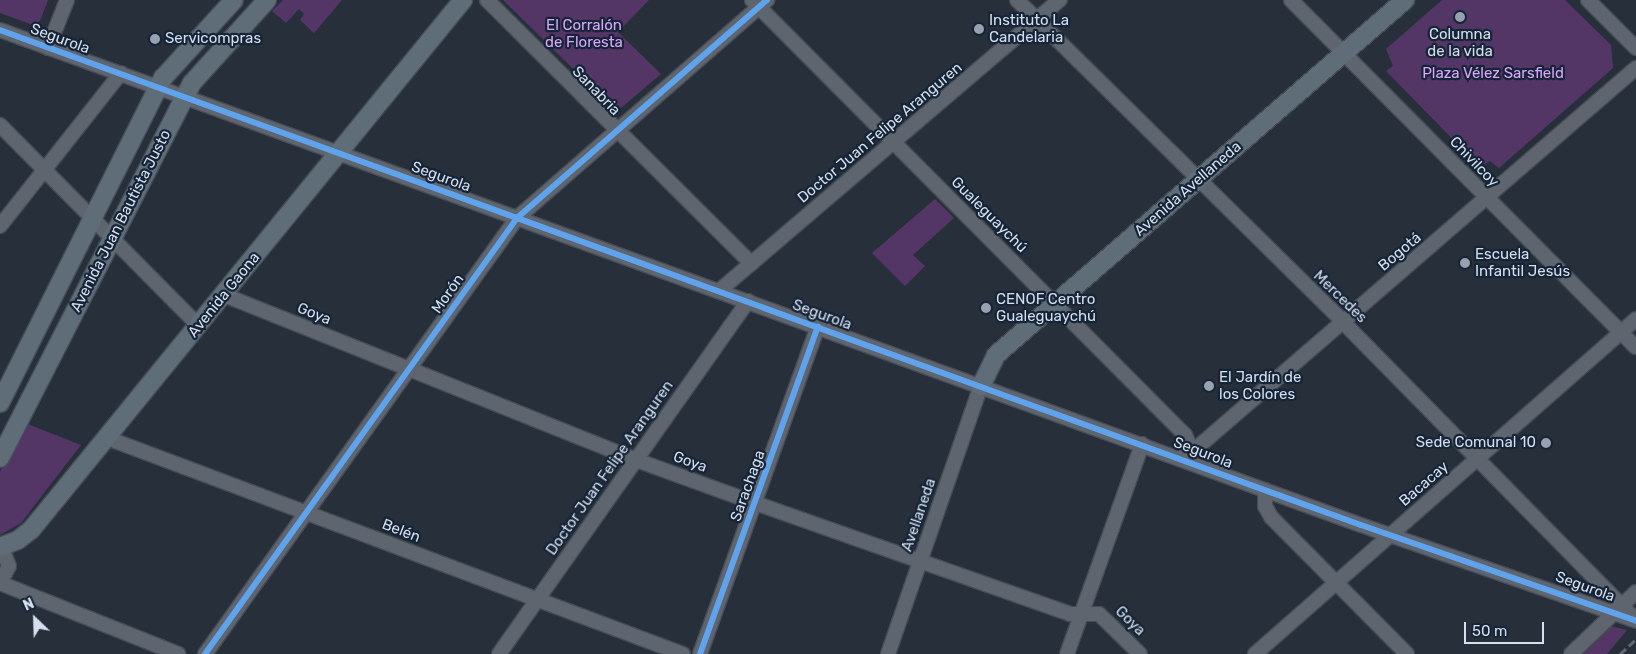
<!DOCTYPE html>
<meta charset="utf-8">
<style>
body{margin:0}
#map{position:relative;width:1636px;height:654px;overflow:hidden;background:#272f3b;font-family:Rubik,sans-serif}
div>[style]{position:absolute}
.green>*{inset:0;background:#543666}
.roads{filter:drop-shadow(1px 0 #454c56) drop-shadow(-1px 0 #454c56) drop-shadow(0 1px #454c56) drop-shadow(0 -1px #454c56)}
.minor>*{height:14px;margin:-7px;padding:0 7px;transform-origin:7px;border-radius:7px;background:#5e656e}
.major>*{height:18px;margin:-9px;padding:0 9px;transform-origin:9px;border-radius:9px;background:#5f6d78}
.rail>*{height:3px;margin-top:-1.5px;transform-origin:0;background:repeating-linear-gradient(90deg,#626872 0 8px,transparent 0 12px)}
.cycleway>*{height:6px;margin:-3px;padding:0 3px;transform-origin:3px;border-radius:3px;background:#60a3ed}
.dots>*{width:14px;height:14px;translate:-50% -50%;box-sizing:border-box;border:2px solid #162438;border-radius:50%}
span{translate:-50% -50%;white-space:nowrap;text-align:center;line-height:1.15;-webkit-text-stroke:4.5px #162438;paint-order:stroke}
.poi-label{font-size:15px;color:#d5dfed}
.left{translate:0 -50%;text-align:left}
.right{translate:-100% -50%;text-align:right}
.park-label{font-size:15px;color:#dea6fb}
.street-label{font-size:15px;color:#d5dfed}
.north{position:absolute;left:10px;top:594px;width:50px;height:50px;-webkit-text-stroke:4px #162438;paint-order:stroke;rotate:336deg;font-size:14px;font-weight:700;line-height:20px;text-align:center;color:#d5dfed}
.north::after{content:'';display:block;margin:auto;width:18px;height:22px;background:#d5dfed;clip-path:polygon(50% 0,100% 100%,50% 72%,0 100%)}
.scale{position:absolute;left:1464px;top:622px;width:80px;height:22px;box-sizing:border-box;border:2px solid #d5dfed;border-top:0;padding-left:6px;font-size:15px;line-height:18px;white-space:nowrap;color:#d5dfed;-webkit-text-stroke:4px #162438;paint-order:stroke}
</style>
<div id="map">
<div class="green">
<div style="clip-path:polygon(0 0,48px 0,40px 21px,33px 25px,0 13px)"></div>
<div style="clip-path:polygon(283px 0,342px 0,314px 33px,300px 20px,304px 14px,299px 9px,286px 23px,272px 11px)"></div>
<div style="clip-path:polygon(503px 0,649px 0,618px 32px,661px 74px,621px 108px,611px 106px)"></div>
<div style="clip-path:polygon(1442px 0,1565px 0,1611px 45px,1613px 68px,1499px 168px,1490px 161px,1480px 167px,1386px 71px,1393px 66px,1386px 49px)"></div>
<div style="clip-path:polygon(935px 199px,954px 218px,913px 255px,925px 266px,905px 286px,872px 253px)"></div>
<div style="clip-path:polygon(25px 423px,81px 445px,21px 523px,0 535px,0 472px)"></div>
<div style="clip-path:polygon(1610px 626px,1627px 630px,1607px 654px,1577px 654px)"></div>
</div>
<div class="roads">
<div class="minor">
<div style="left:487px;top:0;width:373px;rotate:44.9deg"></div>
<div style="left:752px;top:0;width:614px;rotate:45.13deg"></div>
<div style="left:1185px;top:435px;width:8px;rotate:67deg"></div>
<div style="left:1188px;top:442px;width:17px;rotate:103deg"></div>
<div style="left:1017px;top:0;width:458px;rotate:44.6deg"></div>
<div style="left:1343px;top:322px;width:418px;rotate:45.5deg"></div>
<div style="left:1291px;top:0;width:489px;rotate:45.2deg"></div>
<div style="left:1588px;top:0;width:68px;rotate:45deg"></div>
<div style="left:0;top:30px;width:1448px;rotate:19.99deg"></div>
<div style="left:1361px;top:525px;width:291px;rotate:19.2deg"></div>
<div style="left:48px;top:48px;width:52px;rotate:-68.4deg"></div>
<div style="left:0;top:125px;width:283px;rotate:45.3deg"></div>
<div style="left:0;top:226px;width:195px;rotate:-51.7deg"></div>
<div style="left:720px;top:290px;width:447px;rotate:-40.5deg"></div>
<div style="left:224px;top:295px;width:444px;rotate:21.8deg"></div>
<div style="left:636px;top:460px;width:127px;rotate:19.9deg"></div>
<div style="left:755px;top:503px;width:334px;rotate:19.4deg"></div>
<div style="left:1070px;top:614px;width:29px"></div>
<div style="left:1099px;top:614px;width:57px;rotate:44.3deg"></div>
<div style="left:107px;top:438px;width:615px;rotate:20.56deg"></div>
<div style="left:1184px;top:459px;width:598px;rotate:-40.86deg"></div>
<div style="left:1265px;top:490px;width:16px;rotate:90deg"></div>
<div style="left:1265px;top:506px;width:13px;rotate:61deg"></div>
<div style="left:1271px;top:517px;width:193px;rotate:45.2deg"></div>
<div style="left:0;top:583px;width:192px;rotate:21.7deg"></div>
<div style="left:0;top:583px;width:19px;rotate:-62deg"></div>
<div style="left:9px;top:566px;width:22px;rotate:-112deg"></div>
<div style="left:205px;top:654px;width:536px;rotate:-54.41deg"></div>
<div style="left:517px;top:218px;width:332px;rotate:-41.1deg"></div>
<div style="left:499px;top:654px;width:432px;rotate:-54.8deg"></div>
<div style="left:700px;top:654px;width:348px;rotate:-70.2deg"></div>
<div style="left:888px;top:654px;width:284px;rotate:-70.9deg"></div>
<div style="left:1067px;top:654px;width:223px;rotate:-70.3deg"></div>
<div style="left:1255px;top:654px;width:507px;rotate:-41.32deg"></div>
<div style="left:1571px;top:654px;width:90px;rotate:-43.6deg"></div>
</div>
<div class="major">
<div style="left:981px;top:386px;width:34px;rotate:-64deg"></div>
<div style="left:996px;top:355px;width:542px;rotate:-40.96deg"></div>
<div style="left:0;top:403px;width:364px;rotate:-63.4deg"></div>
<div style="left:163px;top:78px;width:105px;rotate:-47.7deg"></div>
<div style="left:0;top:458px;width:421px;rotate:-62.9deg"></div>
<div style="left:192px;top:83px;width:112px;rotate:-47.9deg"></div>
<div style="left:0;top:547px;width:19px;rotate:-21deg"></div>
<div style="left:18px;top:540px;width:16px;rotate:-38deg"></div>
<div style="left:31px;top:530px;width:684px;rotate:-50.82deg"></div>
</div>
</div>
<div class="rail">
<div style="left:1620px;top:654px;width:22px;rotate:-43deg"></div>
</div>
<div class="cycleway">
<div style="left:0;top:30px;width:1448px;rotate:19.99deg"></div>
<div style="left:1361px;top:525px;width:291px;rotate:19.2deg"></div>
<div style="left:205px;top:654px;width:536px;rotate:-54.41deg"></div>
<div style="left:517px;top:218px;width:332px;rotate:-41.1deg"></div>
<div style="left:700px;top:654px;width:348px;rotate:-70.2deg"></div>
</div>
<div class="dots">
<div style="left:1460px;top:17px;background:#98a1af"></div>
<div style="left:979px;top:29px;background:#98a1af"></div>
<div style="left:155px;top:39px;background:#98a1af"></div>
<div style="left:1465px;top:263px;background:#98a1af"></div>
<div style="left:986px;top:308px;background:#98a1af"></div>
<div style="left:1209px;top:386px;background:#98a1af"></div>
<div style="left:1546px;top:443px;background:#98a1af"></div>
</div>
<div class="poi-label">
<span class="left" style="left:989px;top:29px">Instituto La<br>Candelaria</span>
<span style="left:1460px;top:43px">Columna<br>de la vida</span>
<span class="left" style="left:165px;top:39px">Servicompras</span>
<span class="left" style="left:1475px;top:263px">Escuela<br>Infantil Jesús</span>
<span class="left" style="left:996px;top:308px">CENOF Centro<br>Gualeguaychú</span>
<span class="left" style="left:1219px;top:386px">El Jardín de<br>los Colores</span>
<span class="right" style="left:1536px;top:443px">Sede Comunal 10</span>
</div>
<div class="park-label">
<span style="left:584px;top:34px">El Corralón<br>de Floresta</span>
<span style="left:1493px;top:74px">Plaza Vélez Sarsfield</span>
</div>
<div class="street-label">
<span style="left:60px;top:39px;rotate:20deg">Segurola</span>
<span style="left:596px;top:91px;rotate:46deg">Sanabria</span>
<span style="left:880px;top:133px;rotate:-40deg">Doctor Juan Felipe Aranguren</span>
<span style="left:1474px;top:162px;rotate:46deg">Chivilcoy</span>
<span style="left:441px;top:177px;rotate:20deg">Segurola</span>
<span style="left:1188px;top:189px;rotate:-41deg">Avenida Avellaneda</span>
<span style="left:989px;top:215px;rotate:45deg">Gualeguaychú</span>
<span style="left:121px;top:221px;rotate:-63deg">Avenida Juan Bautista Justo</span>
<span style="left:1400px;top:252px;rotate:-40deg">Bogotá</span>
<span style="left:448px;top:294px;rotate:-55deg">Morón</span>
<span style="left:224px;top:295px;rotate:-51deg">Avenida Gaona</span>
<span style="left:1340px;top:297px;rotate:44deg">Mercedes</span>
<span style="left:314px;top:314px;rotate:22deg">Goya</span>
<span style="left:822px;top:315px;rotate:20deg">Segurola</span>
<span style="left:1203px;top:453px;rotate:21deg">Segurola</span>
<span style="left:690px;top:462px;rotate:20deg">Goya</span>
<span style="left:610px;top:468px;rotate:-55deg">Doctor Juan Felipe Aranguren</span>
<span style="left:1424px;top:484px;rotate:-41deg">Bacacay</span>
<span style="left:748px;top:486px;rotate:-70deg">Sarachaga</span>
<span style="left:919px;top:515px;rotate:-71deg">Avellaneda</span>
<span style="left:401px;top:531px;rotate:21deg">Belén</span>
<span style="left:1585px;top:587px;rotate:20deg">Segurola</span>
<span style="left:1130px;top:621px;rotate:44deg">Goya</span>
</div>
<div class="north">N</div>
<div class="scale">50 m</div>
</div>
